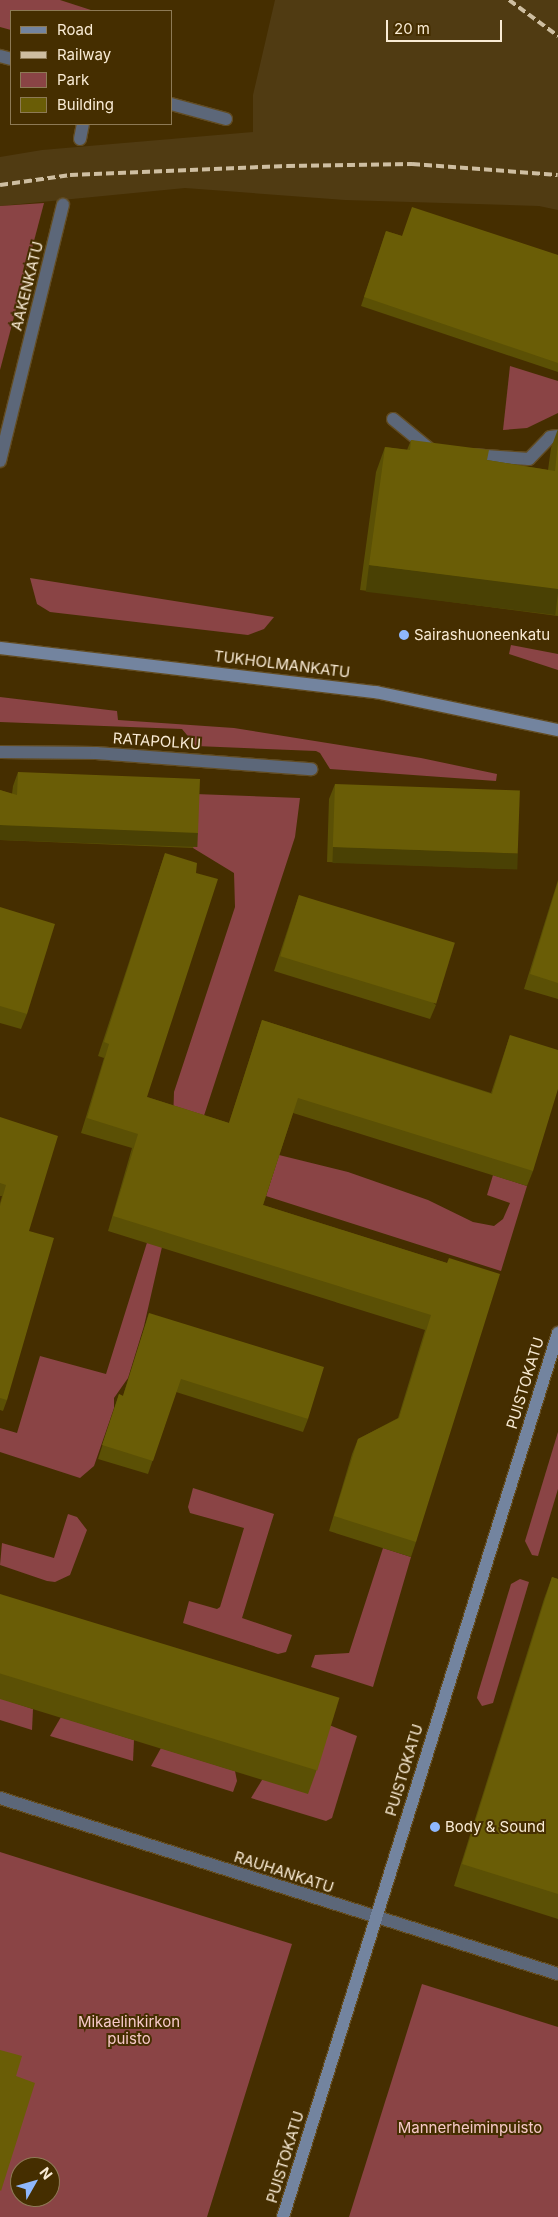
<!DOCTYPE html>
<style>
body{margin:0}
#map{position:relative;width:558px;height:2217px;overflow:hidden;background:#452e00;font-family:Inter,sans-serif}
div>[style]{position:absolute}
.built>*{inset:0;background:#503b12}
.green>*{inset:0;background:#8a4445}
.roads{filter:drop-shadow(1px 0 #624c22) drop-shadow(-1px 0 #624c22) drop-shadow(0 1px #624c22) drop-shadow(0 -1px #624c22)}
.lane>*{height:12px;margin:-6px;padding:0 6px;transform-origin:6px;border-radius:6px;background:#5c6779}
.street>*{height:12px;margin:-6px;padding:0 6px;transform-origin:6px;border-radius:6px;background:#5c6779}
.secondary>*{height:12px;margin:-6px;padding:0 6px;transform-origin:6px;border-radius:6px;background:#73849f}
.rail>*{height:4px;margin-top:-2px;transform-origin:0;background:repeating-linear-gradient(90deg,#cebea1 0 8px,transparent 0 12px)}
.wall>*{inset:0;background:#5b5005}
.shaded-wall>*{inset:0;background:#4a4104;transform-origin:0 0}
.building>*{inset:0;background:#6a5d06;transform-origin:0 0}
.dots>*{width:14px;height:14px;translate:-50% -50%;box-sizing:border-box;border:2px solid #452e00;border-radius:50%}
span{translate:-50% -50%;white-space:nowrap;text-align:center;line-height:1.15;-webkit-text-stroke:4px #452e00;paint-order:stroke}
.street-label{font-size:15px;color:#f9ebd4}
.poi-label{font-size:15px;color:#f9ebd4}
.left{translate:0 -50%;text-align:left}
.park-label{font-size:15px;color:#f7cac9}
.legend{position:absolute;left:10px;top:10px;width:162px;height:115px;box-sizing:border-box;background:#452e00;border:1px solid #8d7a55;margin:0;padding:6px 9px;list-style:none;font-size:15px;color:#f9ebd4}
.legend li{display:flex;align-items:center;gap:10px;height:25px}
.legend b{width:25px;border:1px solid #8d7a55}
.north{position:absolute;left:10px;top:2157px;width:50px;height:50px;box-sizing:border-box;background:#452e00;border:1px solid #8d7a55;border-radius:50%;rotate:52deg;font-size:14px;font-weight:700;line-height:20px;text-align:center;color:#f9ebd4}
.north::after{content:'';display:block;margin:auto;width:18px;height:22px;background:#8fb8fd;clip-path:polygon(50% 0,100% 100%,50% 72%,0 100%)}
.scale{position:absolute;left:386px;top:20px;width:116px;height:22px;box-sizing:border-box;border:2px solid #f9ebd4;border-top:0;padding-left:6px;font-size:15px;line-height:18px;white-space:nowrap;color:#f9ebd4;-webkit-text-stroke:4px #452e00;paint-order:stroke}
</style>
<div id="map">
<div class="built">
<div style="clip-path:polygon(275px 0,558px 0,558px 210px,539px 206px,345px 200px,185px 188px,0 206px,0 157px,42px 150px,253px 132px,253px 95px)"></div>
</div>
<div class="green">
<div style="clip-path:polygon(0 0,60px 0,94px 11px,11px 11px,11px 30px,0 27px)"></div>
<div style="clip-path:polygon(44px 203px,0 370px,0 206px)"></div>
<div style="clip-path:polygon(510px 366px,558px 381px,558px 413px,527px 428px,503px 430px)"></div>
<div style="clip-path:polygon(30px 578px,274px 617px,264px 629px,248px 635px,50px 612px,37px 604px)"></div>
<div style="clip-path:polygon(511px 645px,558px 654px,558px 670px,509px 654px)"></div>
<div style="clip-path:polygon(0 697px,117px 711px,118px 720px,234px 728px,421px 758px,497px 774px,496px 781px,330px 769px,320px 753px,316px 751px,196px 746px,182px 729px,0 722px)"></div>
<div style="clip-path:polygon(195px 794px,300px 798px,295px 837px,199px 1131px,173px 1122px,174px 1092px,235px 907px,234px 873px,193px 848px)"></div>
<div style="clip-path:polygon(279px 1155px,348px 1172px,428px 1200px,473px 1222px,494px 1226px,503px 1219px,510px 1203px,487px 1195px,493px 1175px,527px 1186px,501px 1271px,266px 1196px)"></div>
<div style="clip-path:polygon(165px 1185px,162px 1247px,144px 1326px,128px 1378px,114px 1398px,114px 1408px,94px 1466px,80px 1478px,0 1452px,0 1428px,17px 1433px,40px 1356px,106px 1374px)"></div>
<div style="clip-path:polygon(558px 1432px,558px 1489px,538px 1556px,532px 1555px,525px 1541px)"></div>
<div style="clip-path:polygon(193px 1488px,274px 1514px,242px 1618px,292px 1635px,286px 1652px,278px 1654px,183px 1623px,189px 1601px,217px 1609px,220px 1607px,244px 1528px,190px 1513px,188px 1507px)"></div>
<div style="clip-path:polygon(68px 1514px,77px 1517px,87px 1530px,70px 1575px,55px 1582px,47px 1581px,0 1565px,2px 1543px,54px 1558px)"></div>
<div style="clip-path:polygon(383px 1548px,411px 1557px,373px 1687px,311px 1667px,315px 1655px,349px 1653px)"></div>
<div style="clip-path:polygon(520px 1579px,529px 1582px,493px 1703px,482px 1706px,477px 1698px,478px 1693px,511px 1584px)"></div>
<div style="clip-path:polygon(0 1698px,33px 1709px,32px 1730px,0 1720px)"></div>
<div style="clip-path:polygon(61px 1717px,134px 1740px,133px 1761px,50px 1736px)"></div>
<div style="clip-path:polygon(329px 1725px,357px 1736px,332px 1818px,326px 1821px,251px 1798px,262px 1780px)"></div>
<div style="clip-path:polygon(161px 1748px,235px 1771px,237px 1781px,233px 1792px,151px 1766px)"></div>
<div style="clip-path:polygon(evenodd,0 1852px,292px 1944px,207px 2217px,0 2217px,0 1852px,20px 2167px,50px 2167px,50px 2197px,20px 2197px,20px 2167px)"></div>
<div style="clip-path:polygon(422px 1984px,558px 2027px,558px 2217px,349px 2217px)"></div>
</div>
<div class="roads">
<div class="lane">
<div style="left:0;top:56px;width:11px;rotate:15deg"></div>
<div style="left:171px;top:104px;width:57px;rotate:15.3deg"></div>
<div style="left:393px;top:419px;width:50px;rotate:39.4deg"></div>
<div style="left:471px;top:455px;width:58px;rotate:3.9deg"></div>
<div style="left:529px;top:459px;width:30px;rotate:-46deg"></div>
<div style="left:550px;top:437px;width:8px;rotate:-7deg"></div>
</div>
<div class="street">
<div style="left:80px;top:139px;width:15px;rotate:-79deg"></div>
<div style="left:0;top:461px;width:264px;rotate:-76.2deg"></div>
<div style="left:0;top:752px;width:96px;rotate:0.6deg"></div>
<div style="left:96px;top:753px;width:216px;rotate:4.3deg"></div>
<div style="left:0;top:1798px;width:585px;rotate:17.51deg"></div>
</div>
<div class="secondary">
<div style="left:0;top:648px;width:379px;rotate:6.7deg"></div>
<div style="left:376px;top:692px;width:186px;rotate:11.8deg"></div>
<div style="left:283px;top:2217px;width:926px;rotate:-72.72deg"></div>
</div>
</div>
<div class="rail">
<div style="left:509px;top:0;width:61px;rotate:36.3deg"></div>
<div style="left:0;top:185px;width:71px;rotate:-8.1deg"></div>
<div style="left:70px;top:175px;width:217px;rotate:-2.4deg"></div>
<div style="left:287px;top:166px;width:125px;rotate:-0.9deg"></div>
<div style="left:412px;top:164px;width:146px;rotate:4.3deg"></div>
</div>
<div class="wall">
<div style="clip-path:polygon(386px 231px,402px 236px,558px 255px,558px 372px,361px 306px)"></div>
<div style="clip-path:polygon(558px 429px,558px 616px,360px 590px,376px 472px,385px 447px,407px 450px,411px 440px,487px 460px,548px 470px,551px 448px)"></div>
<div style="clip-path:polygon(18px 772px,198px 833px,193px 848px,0 840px,0 790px,12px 794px,13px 786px)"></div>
<div style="clip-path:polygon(335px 784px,512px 869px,327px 862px,329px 799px)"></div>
<div style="clip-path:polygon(165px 853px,147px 1097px,229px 1123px,262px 1020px,491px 1093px,510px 1035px,533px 1171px,527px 1186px,293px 1113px,263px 1205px,447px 1263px,416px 1542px,411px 1557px,329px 1531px,352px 1454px,358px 1439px,398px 1418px,425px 1330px,108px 1231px,132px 1148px,81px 1133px,104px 1058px,98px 1056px)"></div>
<div style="clip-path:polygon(558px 880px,558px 999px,524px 989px)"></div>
<div style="clip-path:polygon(299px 895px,436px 1005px,430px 1019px,274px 971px)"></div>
<div style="clip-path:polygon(0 907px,27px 1014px,21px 1029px,0 1023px)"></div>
<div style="clip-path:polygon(0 1117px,29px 1231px,7px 1400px,3px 1411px,0 1410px,0 1203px,2px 1196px,0 1196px)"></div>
<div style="clip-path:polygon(149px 1313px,308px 1419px,303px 1432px,176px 1392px,148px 1474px,98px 1459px,119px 1394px,123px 1396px)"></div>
<div style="clip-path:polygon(552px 1577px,558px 1579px,558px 1919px,454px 1886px,544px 1599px)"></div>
<div style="clip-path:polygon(0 1594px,317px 1769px,308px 1794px,0 1699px)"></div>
</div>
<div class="shaded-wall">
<div style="left:369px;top:565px;width:191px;height:27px;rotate:7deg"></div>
<div style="left:0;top:825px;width:198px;height:15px;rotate:2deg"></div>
<div style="left:333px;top:847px;width:185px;height:16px;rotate:2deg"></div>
</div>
<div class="building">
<div style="clip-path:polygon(412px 207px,558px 255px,558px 363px,364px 297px,386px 231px,402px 236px)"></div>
<div style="clip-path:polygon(411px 440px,489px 450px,487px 460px,555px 471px,558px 442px,558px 589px,369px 565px,385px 447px,410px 450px)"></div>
<div style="clip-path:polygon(18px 772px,200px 779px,198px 833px,0 825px,0 790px,17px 795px)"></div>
<div style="left:335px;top:784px;width:185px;height:63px;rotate:2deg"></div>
<div style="clip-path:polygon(165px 853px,197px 863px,196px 873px,218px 879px,147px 1097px,229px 1123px,262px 1020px,492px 1094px,510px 1035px,558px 1050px,558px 1089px,533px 1171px,298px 1098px,263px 1205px,447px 1263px,449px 1258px,500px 1274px,416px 1542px,334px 1516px,358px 1439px,399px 1418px,431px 1315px,113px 1216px,138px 1134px,87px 1118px,109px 1044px,104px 1042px)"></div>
<div style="clip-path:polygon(558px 882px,558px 983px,530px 974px)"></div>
<div style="left:299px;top:895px;width:163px;height:64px;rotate:17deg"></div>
<div style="clip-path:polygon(0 907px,55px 924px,27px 1014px,0 1006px)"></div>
<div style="clip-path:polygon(0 1117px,58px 1136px,29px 1231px,54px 1238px,7px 1400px,0 1398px,0 1206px,6px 1185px,0 1183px)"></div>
<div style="clip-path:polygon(149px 1313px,324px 1367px,308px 1419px,181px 1379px,153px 1461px,102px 1445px,119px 1394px,123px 1396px)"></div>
<div style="clip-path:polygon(552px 1577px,558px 1579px,558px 1894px,462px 1864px)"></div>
<div style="left:0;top:1594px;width:355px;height:76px;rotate:17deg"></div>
<div style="clip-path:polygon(0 2050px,22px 2056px,16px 2076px,35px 2083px,1px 2191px,0 2190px)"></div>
</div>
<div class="dots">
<div style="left:404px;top:635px;background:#8fb8fd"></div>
<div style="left:435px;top:1827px;background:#8fb8fd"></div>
</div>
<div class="street-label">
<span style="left:27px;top:286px;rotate:-76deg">AAKENKATU</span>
<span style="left:282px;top:664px;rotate:7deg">TUKHOLMANKATU</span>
<span style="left:157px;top:741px;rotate:4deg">RATAPOLKU</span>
<span style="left:525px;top:1383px;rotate:-73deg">PUISTOKATU</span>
<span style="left:404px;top:1770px;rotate:-73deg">PUISTOKATU</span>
<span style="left:284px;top:1872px;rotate:18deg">RAUHANKATU</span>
<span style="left:285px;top:2157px;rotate:-73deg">PUISTOKATU</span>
</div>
<div class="poi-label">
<span class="left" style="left:414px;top:635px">Sairashuoneenkatu</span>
<span class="left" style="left:445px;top:1827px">Body &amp; Sound</span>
</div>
<div class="park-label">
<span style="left:129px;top:2030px">Mikaelinkirkon<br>puisto</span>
<span style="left:470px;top:2128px">Mannerheiminpuisto</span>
</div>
<ul class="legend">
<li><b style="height:6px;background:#73849f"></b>Road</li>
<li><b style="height:6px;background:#cebea1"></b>Railway</li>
<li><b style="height:14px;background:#8a4445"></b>Park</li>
<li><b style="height:14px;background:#6a5d06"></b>Building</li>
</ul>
<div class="north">N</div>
<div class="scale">20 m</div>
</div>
